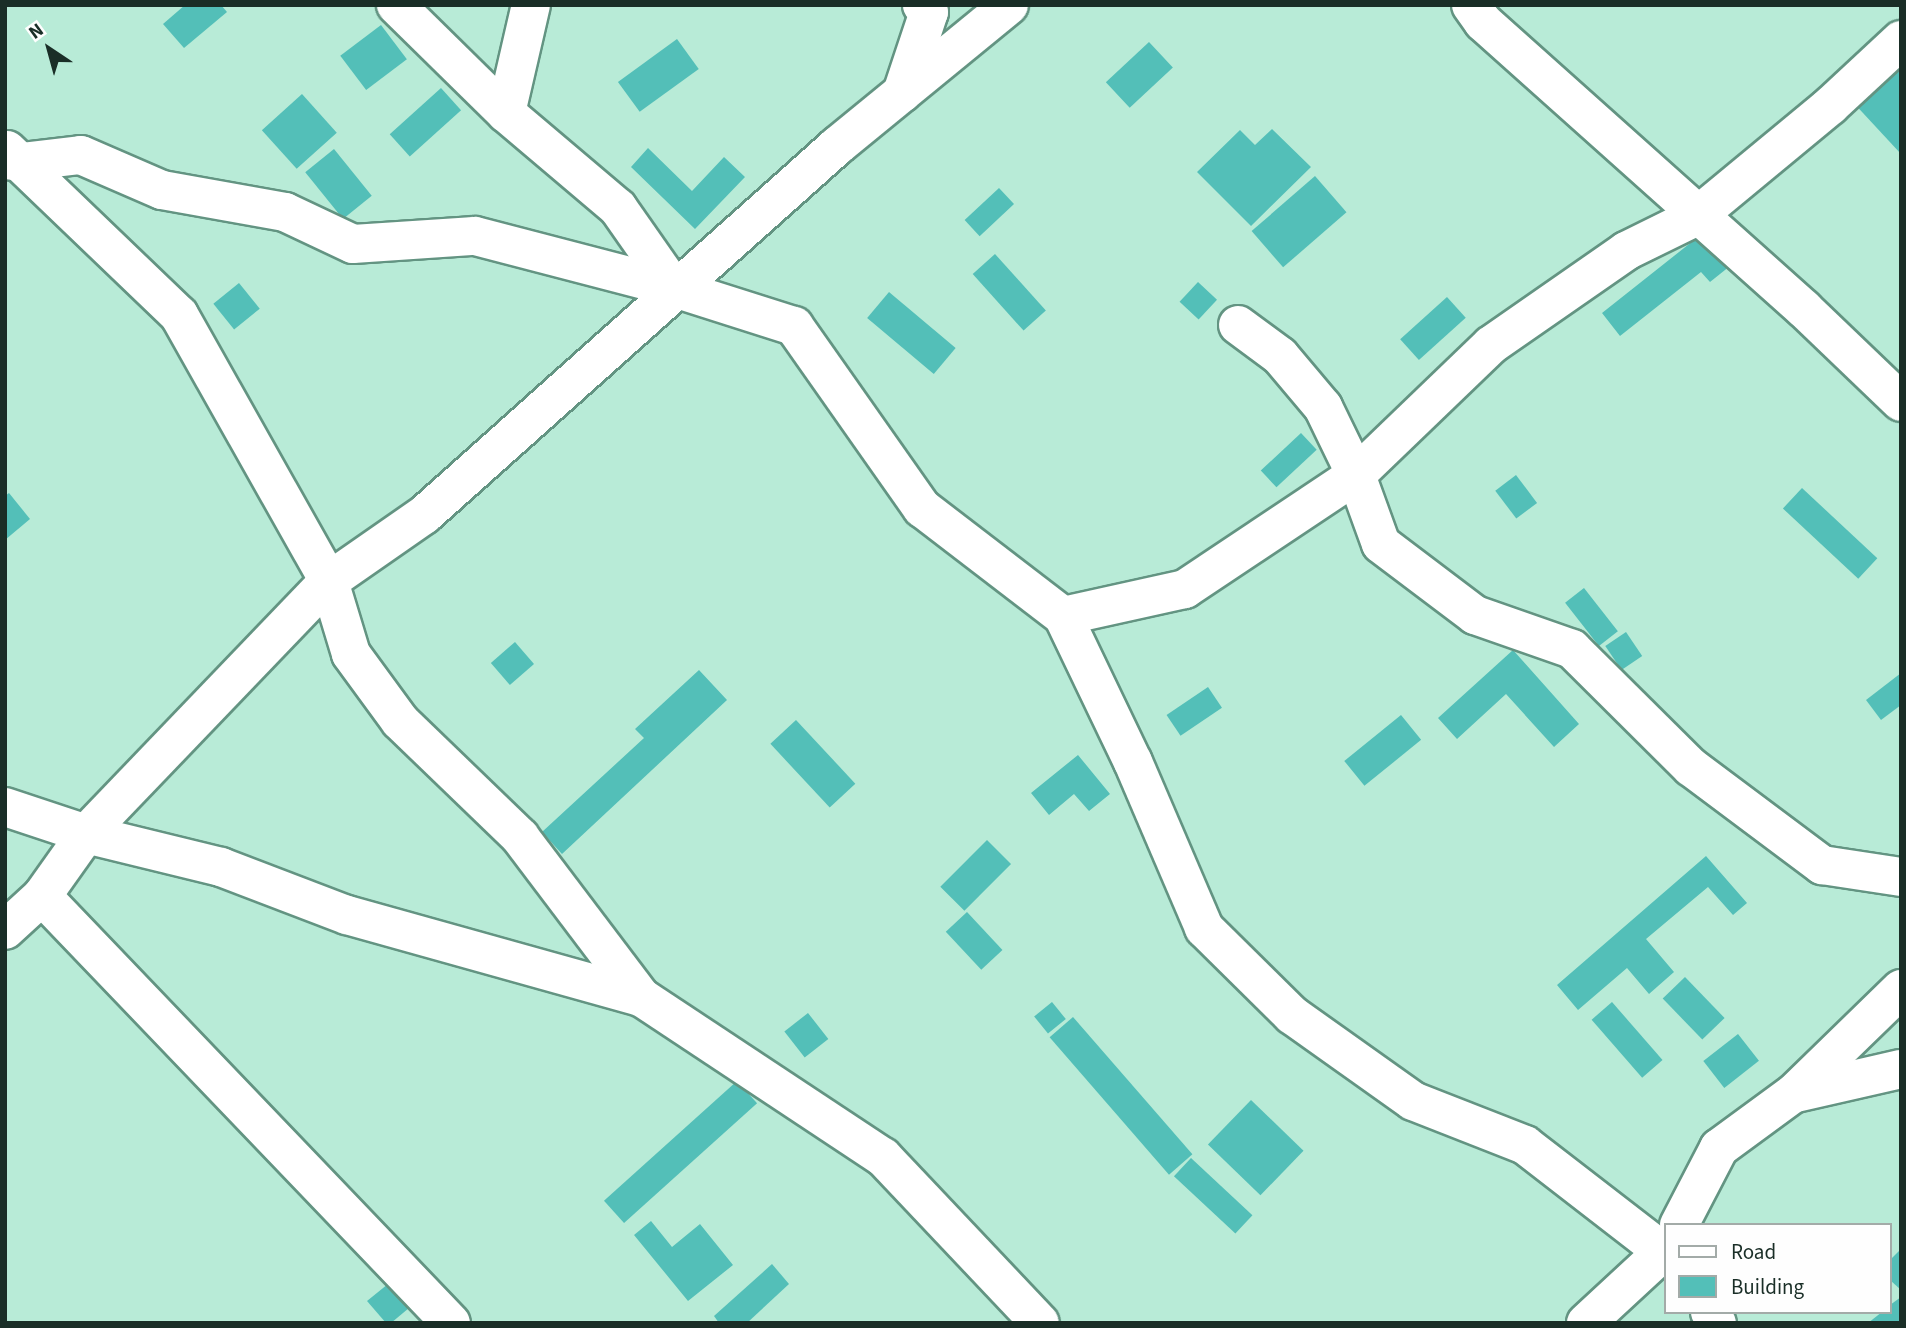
<!DOCTYPE html>
<style>
body{margin:0}
#map{position:relative;width:1906px;height:1328px;overflow:hidden;background:#b8ebd7;font-family:"Source Sans 3",sans-serif}
div>[style]{position:absolute}
.building>*{inset:0;background:#53bfb8;transform-origin:0 0}
.roads{filter:drop-shadow(2px 0 #639482) drop-shadow(-2px 0 #639482) drop-shadow(0 2px #639482) drop-shadow(0 -2px #639482)}
.minor>*{height:38px;margin:-19px;padding:0 19px;transform-origin:19px;border-radius:19px;background:#fff}
span{translate:-50% -50%;white-space:nowrap;text-align:center;line-height:1.15;-webkit-text-stroke:7px #fefefe;paint-order:stroke}
.frame{position:absolute;inset:0;border:7px solid #1a2e27;pointer-events:none}
.legend{position:absolute;left:1664px;top:1223px;width:228px;height:91px;box-sizing:border-box;background:#fefefe;border:2px solid #a3aba8;margin:0;padding:9px 12px;list-style:none;font-size:21px;color:#1a2e27}
.legend li{display:flex;align-items:center;gap:14px;height:35px}
.legend b{width:35px;border:2px solid #a3aba8}
.north{position:absolute;left:14px;top:14px;width:70px;height:70px;-webkit-text-stroke:5px #fefefe;paint-order:stroke;rotate:324deg;font-size:19px;font-weight:700;line-height:28px;text-align:center;color:#1a2e27}
.north::after{content:'';display:block;margin:auto;width:24px;height:32px;background:#1a2e27;clip-path:polygon(50% 0,100% 100%,50% 72%,0 100%)}
</style>
<div id="map">
<div class="building">
<div style="clip-path:polygon(185px 5px,221px 5px,227px 12px,184px 48px,163px 24px)"></div>
<div style="left:381px;top:25px;width:43px;height:51px;rotate:53deg"></div>
<div style="left:677px;top:39px;width:37px;height:73px;rotate:54deg"></div>
<div style="left:1149px;top:42px;width:35px;height:59px;rotate:47deg"></div>
<div style="clip-path:polygon(1901px 53px,1901px 154px,1850px 99px)"></div>
<div style="left:441px;top:88px;width:30px;height:69px;rotate:48deg"></div>
<div style="left:302px;top:94px;width:52px;height:54px;rotate:48deg"></div>
<div style="clip-path:polygon(1272px 129px,1311px 167px,1251px 226px,1197px 172px,1240px 130px,1255px 145px)"></div>
<div style="clip-path:polygon(648px 148px,692px 191px,724px 157px,745px 177px,695px 229px,631px 167px)"></div>
<div style="left:334px;top:149px;width:60px;height:37px;rotate:51deg"></div>
<div style="left:1315px;top:176px;width:48px;height:84px;rotate:49deg"></div>
<div style="left:999px;top:188px;width:22px;height:47px;rotate:47deg"></div>
<div style="clip-path:polygon(1703px 233px,1730px 266px,1710px 282px,1701px 272px,1620px 336px,1602px 313px)"></div>
<div style="left:995px;top:254px;width:76px;height:30px;rotate:48deg"></div>
<div style="left:1198px;top:282px;width:26px;height:27px;rotate:43deg"></div>
<div style="left:239px;top:283px;width:33px;height:33px;rotate:51deg"></div>
<div style="left:889px;top:292px;width:87px;height:34px;rotate:40deg"></div>
<div style="left:1447px;top:297px;width:28px;height:63px;rotate:48deg"></div>
<div style="left:1301px;top:433px;width:23px;height:55px;rotate:47deg"></div>
<div style="left:1516px;top:475px;width:35px;height:26px;rotate:53deg"></div>
<div style="left:1802px;top:488px;width:103px;height:28px;rotate:43deg"></div>
<div style="clip-path:polygon(9px 493px,30px 519px,5px 540px,5px 496px)"></div>
<div style="left:1584px;top:588px;width:55px;height:24px;rotate:52deg"></div>
<div style="left:1626px;top:632px;width:29px;height:25px;rotate:56deg"></div>
<div style="left:515px;top:642px;width:29px;height:32px;rotate:49deg"></div>
<div style="clip-path:polygon(1513px 650px,1579px 724px,1554px 747px,1506px 694px,1457px 739px,1438px 718px)"></div>
<div style="clip-path:polygon(699px 670px,727px 700px,562px 854px,542px 832px,644px 738px,635px 729px)"></div>
<div style="clip-path:polygon(1901px 673px,1901px 705px,1881px 720px,1866px 700px)"></div>
<div style="left:1208px;top:687px;width:25px;height:50px;rotate:56deg"></div>
<div style="left:1401px;top:715px;width:32px;height:73px;rotate:51deg"></div>
<div style="left:796px;top:720px;width:87px;height:35px;rotate:47deg"></div>
<div style="clip-path:polygon(1078px 755px,1110px 794px,1089px 811px,1074px 794px,1049px 815px,1031px 793px)"></div>
<div style="left:987px;top:840px;width:34px;height:66px;rotate:45deg"></div>
<div style="clip-path:polygon(1706px 856px,1747px 903px,1733px 915px,1708px 887px,1646px 939px,1674px 972px,1649px 994px,1627px 968px,1578px 1010px,1557px 985px)"></div>
<div style="left:967px;top:912px;width:52px;height:29px;rotate:47deg"></div>
<div style="left:1685px;top:977px;width:57px;height:31px;rotate:46deg"></div>
<div style="left:1052px;top:1002px;width:22px;height:23px;rotate:51deg"></div>
<div style="left:1612px;top:1002px;width:77px;height:27px;rotate:49deg"></div>
<div style="left:808px;top:1013px;width:33px;height:30px;rotate:52deg"></div>
<div style="left:1073px;top:1017px;width:182px;height:31px;rotate:49deg"></div>
<div style="left:1738px;top:1034px;width:34px;height:44px;rotate:52deg"></div>
<div style="left:737px;top:1081px;width:30px;height:179px;rotate:48deg"></div>
<div style="left:1251px;top:1100px;width:73px;height:62px;rotate:44deg"></div>
<div style="left:1191px;top:1158px;width:84px;height:25px;rotate:43deg"></div>
<div style="clip-path:polygon(651px 1221px,672px 1247px,700px 1224px,733px 1265px,688px 1301px,634px 1235px)"></div>
<div style="clip-path:polygon(1901px 1249px,1901px 1290px,1890px 1280px,1890px 1260px)"></div>
<div style="clip-path:polygon(772px 1264px,789px 1284px,747px 1323px,719px 1323px,714px 1316px)"></div>
<div style="clip-path:polygon(388px 1284px,409px 1308px,391px 1323px,386px 1323px,367px 1301px)"></div>
<div style="clip-path:polygon(1901px 1297px,1901px 1323px,1868px 1323px,1882px 1312px,1890px 1312px,1890px 1305px)"></div>
</div>
<div class="roads">
<div class="minor">
<div style="left:396px;top:5px;width:154px;rotate:44.5deg"></div>
<div style="left:506px;top:113px;width:147px;rotate:40.3deg"></div>
<div style="left:618px;top:208px;width:98px;rotate:55deg"></div>
<div style="left:1471px;top:5px;width:21px;rotate:55deg"></div>
<div style="left:1483px;top:22px;width:431px;rotate:41.8deg"></div>
<div style="left:1804px;top:309px;width:134px;rotate:43.8deg"></div>
<div style="left:902px;top:93px;width:85px;rotate:-71.6deg"></div>
<div style="left:929px;top:12px;width:10px;rotate:-135deg"></div>
<div style="left:506px;top:113px;width:111px;rotate:-77deg"></div>
<div style="left:7px;top:150px;width:238px;rotate:43.8deg"></div>
<div style="left:179px;top:315px;width:305px;rotate:60.6deg"></div>
<div style="left:329px;top:581px;width:76px;rotate:73.2deg"></div>
<div style="left:351px;top:654px;width:83px;rotate:53.8deg"></div>
<div style="left:400px;top:721px;width:167px;rotate:44deg"></div>
<div style="left:520px;top:837px;width:201px;rotate:52.9deg"></div>
<div style="left:5px;top:160px;width:16px;rotate:7deg"></div>
<div style="left:21px;top:162px;width:60px;rotate:-6.7deg"></div>
<div style="left:81px;top:155px;width:88px;rotate:23.4deg"></div>
<div style="left:162px;top:190px;width:125px;rotate:10.1deg"></div>
<div style="left:285px;top:212px;width:75px;rotate:25.2deg"></div>
<div style="left:353px;top:244px;width:122px;rotate:-3.8deg"></div>
<div style="left:475px;top:236px;width:206px;rotate:14.6deg"></div>
<div style="left:674px;top:288px;width:126px;rotate:17.6deg"></div>
<div style="left:794px;top:326px;width:223px;rotate:54.9deg"></div>
<div style="left:922px;top:508px;width:178px;rotate:37.5deg"></div>
<div style="left:1063px;top:616px;width:162px;rotate:64.4deg"></div>
<div style="left:1133px;top:762px;width:181px;rotate:66.8deg"></div>
<div style="left:1204px;top:928px;width:124px;rotate:44.7deg"></div>
<div style="left:1292px;top:1015px;width:148px;rotate:35.4deg"></div>
<div style="left:1413px;top:1101px;width:120px;rotate:21.4deg"></div>
<div style="left:1525px;top:1145px;width:178px;rotate:37.7deg"></div>
<div style="left:1238px;top:325px;width:52px;rotate:36.4deg"></div>
<div style="left:1280px;top:356px;width:67px;rotate:49.9deg"></div>
<div style="left:1323px;top:407px;width:76px;rotate:64.1deg"></div>
<div style="left:1356px;top:475px;width:73px;rotate:70.1deg"></div>
<div style="left:1381px;top:544px;width:118px;rotate:37.1deg"></div>
<div style="left:1475px;top:615px;width:103px;rotate:19.3deg"></div>
<div style="left:1572px;top:649px;width:168px;rotate:44.8deg"></div>
<div style="left:1691px;top:767px;width:164px;rotate:36.8deg"></div>
<div style="left:1822px;top:865px;width:80px;rotate:8.6deg"></div>
<div style="left:1063px;top:616px;width:125px;rotate:-12.5deg"></div>
<div style="left:1185px;top:589px;width:206px;rotate:-33.7deg"></div>
<div style="left:1356px;top:475px;width:187px;rotate:-43.9deg"></div>
<div style="left:1491px;top:345px;width:165px;rotate:-34.8deg"></div>
<div style="left:1626px;top:251px;width:79px;rotate:-26.2deg"></div>
<div style="left:1697px;top:216px;width:173px;rotate:-39.6deg"></div>
<div style="left:1830px;top:106px;width:97px;rotate:-42.9deg"></div>
<div style="left:5px;top:807px;width:85px;rotate:18.4deg"></div>
<div style="left:86px;top:834px;width:139px;rotate:13.7deg"></div>
<div style="left:221px;top:867px;width:135px;rotate:20.9deg"></div>
<div style="left:347px;top:915px;width:305px;rotate:15.6deg"></div>
<div style="left:641px;top:997px;width:290px;rotate:33.5deg"></div>
<div style="left:883px;top:1157px;width:228px;rotate:46.6deg"></div>
<div style="left:42px;top:896px;width:591px;rotate:46.23deg"></div>
<div style="left:5px;top:930px;width:50px;rotate:-42.6deg"></div>
<div style="left:42px;top:896px;width:76px;rotate:-54.6deg"></div>
<div style="left:86px;top:834px;width:351px;rotate:-46.2deg"></div>
<div style="left:329px;top:581px;width:116px;rotate:-34.8deg"></div>
<div style="left:424px;top:515px;width:554px;rotate:-41.78deg"></div>
<div style="left:837px;top:146px;width:222px;rotate:-39.3deg"></div>
<div style="left:1796px;top:1093px;width:108px;rotate:-12.9deg"></div>
<div style="left:1679px;top:1225px;width:87px;rotate:-62.5deg"></div>
<div style="left:1719px;top:1148px;width:93px;rotate:-36.3deg"></div>
<div style="left:1794px;top:1093px;width:149px;rotate:-44.2deg"></div>
<div style="left:1710px;top:1312px;width:13px;rotate:58deg"></div>
<div style="left:1586px;top:1323px;width:109px;rotate:-42.8deg"></div>
</div>
</div>
<div class="frame"></div>
<ul class="legend">
<li><b style="height:9px;background:#fff"></b>Road</li>
<li><b style="height:19px;background:#53bfb8"></b>Building</li>
</ul>
<div class="north">N</div>
</div>
